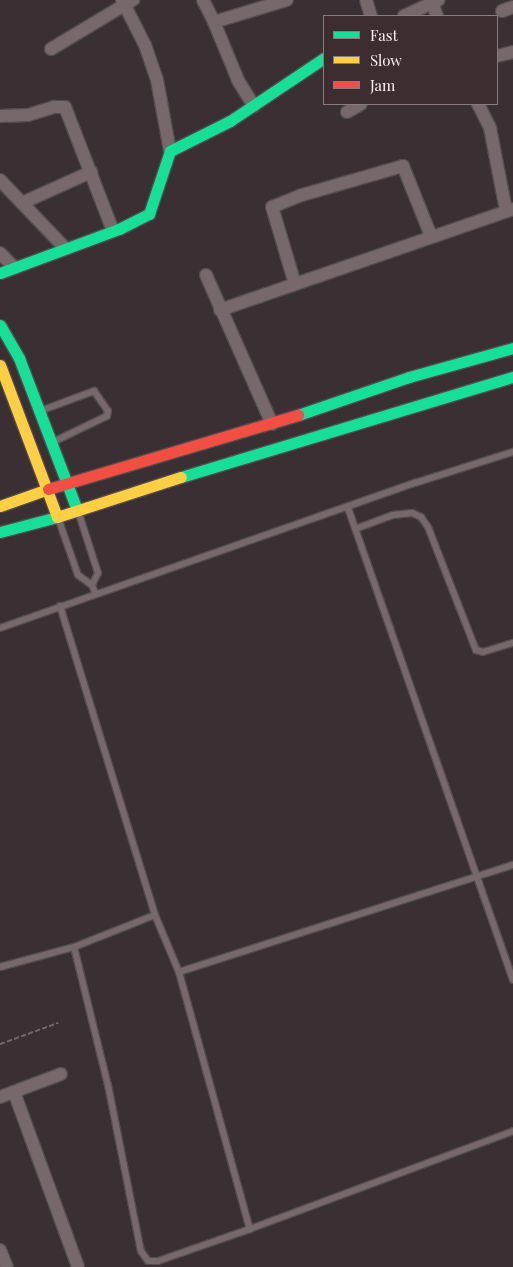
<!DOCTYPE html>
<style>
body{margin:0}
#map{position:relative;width:513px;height:1267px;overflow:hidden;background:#3a3033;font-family:"Playfair Display",serif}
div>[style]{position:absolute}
.path>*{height:2px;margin-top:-1px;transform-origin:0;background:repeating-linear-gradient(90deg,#73676a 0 5px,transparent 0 7.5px)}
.roads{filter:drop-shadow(1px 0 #544c4f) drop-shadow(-1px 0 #544c4f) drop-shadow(0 1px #544c4f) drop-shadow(0 -1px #544c4f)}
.lane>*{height:6px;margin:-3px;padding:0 3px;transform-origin:3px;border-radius:3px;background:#77686c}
.street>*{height:12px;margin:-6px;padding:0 6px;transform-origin:6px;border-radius:6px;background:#77686c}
.fast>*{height:11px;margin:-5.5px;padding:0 5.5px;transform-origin:5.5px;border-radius:5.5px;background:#16e098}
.slow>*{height:11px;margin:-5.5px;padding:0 5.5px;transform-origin:5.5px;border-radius:5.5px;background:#ffcf43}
.jam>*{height:11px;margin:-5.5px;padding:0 5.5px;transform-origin:5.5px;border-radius:5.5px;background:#f24e42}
span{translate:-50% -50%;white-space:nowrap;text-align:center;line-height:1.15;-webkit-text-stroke:4px #3d2d31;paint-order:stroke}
.legend{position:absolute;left:323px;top:15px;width:175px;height:90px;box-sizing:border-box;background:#3d2d31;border:1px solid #897b7f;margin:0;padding:6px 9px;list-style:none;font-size:15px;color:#fcf1f3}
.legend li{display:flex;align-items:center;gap:10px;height:25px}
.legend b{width:25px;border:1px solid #897b7f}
</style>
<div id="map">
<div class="path">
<div style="left:0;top:1044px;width:62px;rotate:-19.9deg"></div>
</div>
<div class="roads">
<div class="lane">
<div style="left:40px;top:411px;width:58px;rotate:-20.3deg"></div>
<div style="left:94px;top:391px;width:24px;rotate:55deg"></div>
<div style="left:108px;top:411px;width:5px;rotate:101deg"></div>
<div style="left:107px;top:416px;width:60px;rotate:154.3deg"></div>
<div style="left:348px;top:508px;width:500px;rotate:70.73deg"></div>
<div style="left:78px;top:511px;width:65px;rotate:72.1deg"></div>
<div style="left:98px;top:573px;width:13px;rotate:117deg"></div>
<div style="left:58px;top:518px;width:60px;rotate:70.7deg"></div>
<div style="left:78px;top:575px;width:17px;rotate:36deg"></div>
<div style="left:92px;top:585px;width:9px;rotate:69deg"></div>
<div style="left:355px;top:529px;width:40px;rotate:-20.2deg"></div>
<div style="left:393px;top:515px;width:19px;rotate:-6deg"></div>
<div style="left:412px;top:513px;width:10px;rotate:24deg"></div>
<div style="left:421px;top:517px;width:12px;rotate:55deg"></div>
<div style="left:428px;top:527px;width:132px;rotate:68.7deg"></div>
<div style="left:476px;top:650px;width:7px;rotate:16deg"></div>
<div style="left:483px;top:652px;width:31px;rotate:-17deg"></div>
<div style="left:60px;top:606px;width:323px;rotate:72.9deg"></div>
<div style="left:155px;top:915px;width:62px;rotate:67.2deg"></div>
<div style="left:179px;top:972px;width:267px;rotate:74.6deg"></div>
<div style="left:0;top:628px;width:440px;rotate:-19.3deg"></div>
<div style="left:415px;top:483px;width:103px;rotate:-17.6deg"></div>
<div style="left:74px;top:947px;width:142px;rotate:76.2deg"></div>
<div style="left:108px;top:1085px;width:169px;rotate:78.8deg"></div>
<div style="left:141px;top:1251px;width:12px;rotate:55deg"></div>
<div style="left:148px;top:1261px;width:10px"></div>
<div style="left:158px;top:1261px;width:97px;rotate:-19.2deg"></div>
<div style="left:250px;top:1229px;width:281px;rotate:-20.4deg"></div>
<div style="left:0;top:967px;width:77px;rotate:-15.1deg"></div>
<div style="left:74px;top:947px;width:87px;rotate:-21.6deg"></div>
<div style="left:179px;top:972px;width:351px;rotate:-17.8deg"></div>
</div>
<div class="street">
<div style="left:122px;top:0;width:51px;rotate:62.9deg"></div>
<div style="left:145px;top:45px;width:37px;rotate:71deg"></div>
<div style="left:157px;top:80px;width:72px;rotate:79.6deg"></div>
<div style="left:203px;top:0;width:25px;rotate:63deg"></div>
<div style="left:366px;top:0;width:17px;rotate:73deg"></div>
<div style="left:432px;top:3px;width:14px;rotate:69deg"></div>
<div style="left:502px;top:11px;width:12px;rotate:-20deg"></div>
<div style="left:404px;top:16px;width:38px;rotate:-25deg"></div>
<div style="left:51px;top:49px;width:96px;rotate:-30.9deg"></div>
<div style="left:497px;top:56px;width:16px;rotate:-14deg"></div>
<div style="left:478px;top:104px;width:27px;rotate:63deg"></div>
<div style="left:490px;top:128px;width:84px;rotate:79deg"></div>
<div style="left:254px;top:106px;width:31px;rotate:-122deg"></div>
<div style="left:238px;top:80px;width:63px;rotate:-112.5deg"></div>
<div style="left:214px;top:22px;width:76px;rotate:-16.8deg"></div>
<div style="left:347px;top:112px;width:16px;rotate:-30deg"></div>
<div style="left:0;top:116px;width:28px;rotate:-2deg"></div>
<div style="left:28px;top:115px;width:28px;rotate:-17deg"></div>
<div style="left:55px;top:107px;width:10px"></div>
<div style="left:65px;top:107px;width:133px;rotate:68.8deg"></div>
<div style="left:0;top:180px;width:93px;rotate:46.3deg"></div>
<div style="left:22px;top:203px;width:76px;rotate:-24.2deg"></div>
<div style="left:0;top:253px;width:18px;rotate:45deg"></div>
<div style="left:206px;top:275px;width:163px;rotate:66.1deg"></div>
<div style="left:295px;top:284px;width:80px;rotate:-106.6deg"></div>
<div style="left:272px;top:207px;width:32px;rotate:-22deg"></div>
<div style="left:302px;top:195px;width:105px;rotate:-16deg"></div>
<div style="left:403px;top:166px;width:75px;rotate:68.2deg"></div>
<div style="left:220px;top:310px;width:310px;rotate:-19deg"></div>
<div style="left:14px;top:1092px;width:186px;rotate:69.9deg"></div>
<div style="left:0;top:1097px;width:65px;rotate:-20.7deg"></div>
<div style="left:0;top:1250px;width:18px;rotate:68deg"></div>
</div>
<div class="fast">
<div style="left:0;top:273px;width:127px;rotate:-20.3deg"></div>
<div style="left:119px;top:229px;width:34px;rotate:-27deg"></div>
<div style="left:149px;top:214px;width:66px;rotate:-71.6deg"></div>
<div style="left:170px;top:151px;width:67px;rotate:-26.6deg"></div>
<div style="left:230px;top:121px;width:113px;rotate:-33.8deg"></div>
<div style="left:0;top:325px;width:38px;rotate:60deg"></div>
<div style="left:19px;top:358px;width:163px;rotate:69.1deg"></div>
<div style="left:298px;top:415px;width:117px;rotate:-18.9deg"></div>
<div style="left:409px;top:377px;width:108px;rotate:-15.6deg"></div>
<div style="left:181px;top:477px;width:347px;rotate:-16.8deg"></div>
<div style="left:0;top:532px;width:59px;rotate:-14.7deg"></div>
</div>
<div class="slow">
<div style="left:0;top:365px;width:162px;rotate:69.4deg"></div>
<div style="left:57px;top:517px;width:130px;rotate:-17.9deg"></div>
<div style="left:0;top:506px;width:51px;rotate:-19.5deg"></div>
</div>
<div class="jam">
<div style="left:48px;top:489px;width:261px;rotate:-16.5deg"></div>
</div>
</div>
<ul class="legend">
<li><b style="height:6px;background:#16e098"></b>Fast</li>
<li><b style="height:6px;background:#ffcf43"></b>Slow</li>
<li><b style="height:6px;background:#f24e42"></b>Jam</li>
</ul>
</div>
